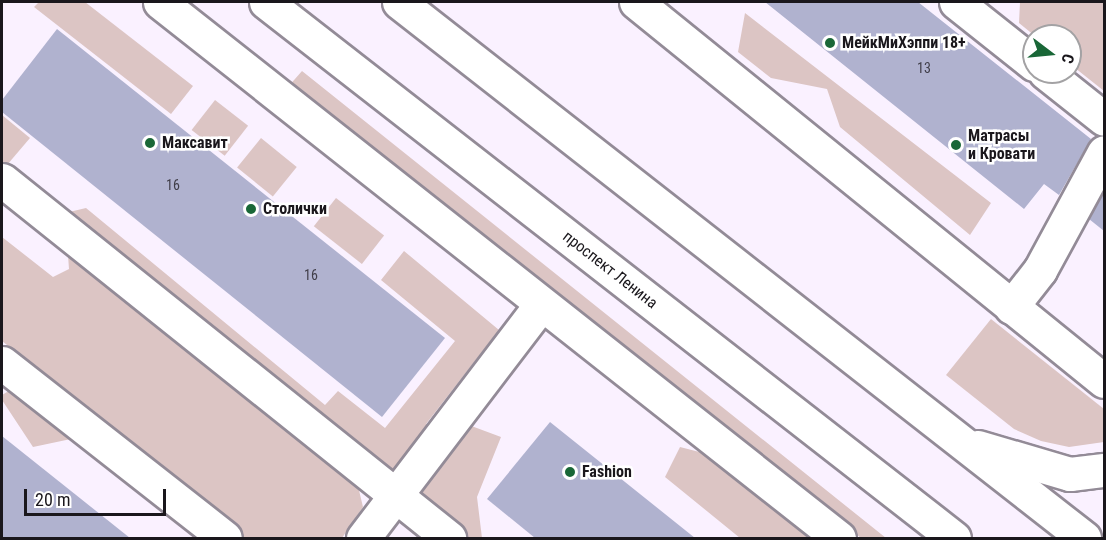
<!DOCTYPE html>
<meta charset="utf-8">
<style>
body{margin:0}
#map{position:relative;width:1106px;height:540px;overflow:hidden;background:#faf1ff;font-family:"Roboto Condensed",sans-serif}
div>[style]{position:absolute}
.green>*{inset:0;background:#dcc5c4;transform-origin:0 0}
.building>*{inset:0;background:#b0b2cf}
.roads{filter:drop-shadow(2px 0 #938b97) drop-shadow(-2px 0 #938b97) drop-shadow(0 2px #938b97) drop-shadow(0 -2px #938b97)}
.minor>*{height:33px;margin:-16.5px;padding:0 16.5px;transform-origin:16.5px;border-radius:16.5px;background:#fff}
.major>*{height:33px;margin:-16.5px;padding:0 16.5px;transform-origin:16.5px;border-radius:16.5px;background:#fff}
.dots>*{width:16px;height:16px;translate:-50% -50%;box-sizing:border-box;border:3px solid #fff;border-radius:50%}
span{translate:-50% -50%;white-space:nowrap;text-align:center;line-height:1.15;-webkit-text-stroke:5px #fff;paint-order:stroke}
.number-label{font-size:14px;color:#403e49}
.number-label span{-webkit-text-stroke-width:0}
.poi-label{font-size:16px;color:#1a171c;font-weight:700}
.left{translate:0 -50%;text-align:left}
.street-label{font-size:16px;color:#1a171c}
.frame{position:absolute;inset:0;border:3px solid #1a171c;pointer-events:none}
.north{position:absolute;left:1022px;top:24px;width:60px;height:60px;box-sizing:border-box;background:#fff;border:2px solid #a3a2a4;border-radius:50%;rotate:106deg;font-size:16px;font-weight:700;line-height:24px;text-align:center;color:#1a171c}
.north::after{content:'';display:block;margin:auto;width:21px;height:27px;background:#196737;clip-path:polygon(50% 0,100% 100%,50% 72%,0 100%)}
.scale{position:absolute;left:24px;top:489px;width:142px;height:27px;box-sizing:border-box;border:3px solid #1a171c;border-top:0;padding-left:8px;font-size:18px;line-height:21px;white-space:nowrap;color:#1a171c;-webkit-text-stroke:4px #fff;paint-order:stroke}
</style>
<div id="map">
<div class="green">
<div style="clip-path:polygon(39px 2px,85px 2px,193px 86px,171px 114px,34px 7px)"></div>
<div style="clip-path:polygon(1020px 2px,1104px 2px,1104px 91px,1070px 64px,1070px 36px,1035px 36px,1019px 23px)"></div>
<div style="clip-path:polygon(745px 13px,991px 203px,970px 235px,840px 127px,827px 89px,771px 78px,738px 52px)"></div>
<div style="clip-path:polygon(302px 71px,886px 538px,861px 538px,851px 530px,859px 538px,740px 538px,665px 477px,680px 447px,777px 472px,287px 88px)"></div>
<div style="left:215px;top:100px;width:42px;height:38px;rotate:38deg"></div>
<div style="clip-path:polygon(2px 115px,30px 138px,7px 165px,2px 161px)"></div>
<div style="left:261px;top:138px;width:46px;height:38px;rotate:39deg"></div>
<div style="left:336px;top:198px;width:61px;height:36px;rotate:38deg"></div>
<div style="clip-path:polygon(86px 208px,325px 405px,338px 391px,385px 428px,455px 341px,381px 280px,404px 251px,499px 330px,426px 424px,450px 418px,501px 437px,477px 497px,482px 538px,457px 538px,436px 529px,414px 478px,357px 482px,363px 507px,342px 538px,204px 538px,104px 432px,33px 447px,2px 400px,2px 395px,41px 372px,2px 341px,2px 237px,53px 277px,69px 269px,65px 213px)"></div>
<div style="clip-path:polygon(991px 319px,1104px 409px,1104px 442px,1069px 447px,1041px 441px,1014px 429px,946px 375px)"></div>
</div>
<div class="building">
<div style="clip-path:polygon(765px 2px,918px 2px,1091px 139px,1059px 195px,1044px 184px,1024px 209px)"></div>
<div style="clip-path:polygon(57px 29px,445px 338px,382px 417px,2px 112px,2px 100px)"></div>
<div style="clip-path:polygon(1104px 190px,1104px 231px,1089px 219px)"></div>
<div style="clip-path:polygon(550px 422px,695px 538px,535px 538px,487px 499px)"></div>
<div style="clip-path:polygon(2px 436px,130px 538px,2px 538px)"></div>
</div>
<div class="roads">
<div class="minor">
<div style="left:160px;top:2px;width:865px;rotate:38.29deg"></div>
<div style="left:636px;top:2px;width:602px;rotate:39deg"></div>
<div style="left:956px;top:2px;width:100px;rotate:38.5deg"></div>
<div style="left:1045px;top:72px;width:75px;rotate:38.5deg"></div>
<div style="left:2px;top:180px;width:573px;rotate:38.69deg"></div>
<div style="left:1011px;top:307px;width:47px;rotate:-51.9deg"></div>
<div style="left:1040px;top:270px;width:134px;rotate:-61.5deg"></div>
<div style="left:2px;top:363px;width:283px;rotate:38.1deg"></div>
<div style="left:363px;top:538px;width:294px;rotate:-52.7deg"></div>
</div>
<div class="major">
<div style="left:266px;top:2px;width:872px;rotate:37.92deg"></div>
<div style="left:399px;top:2px;width:870px;rotate:38.04deg"></div>
<div style="left:978px;top:447px;width:96px;rotate:16.4deg"></div>
<div style="left:1070px;top:474px;width:34px;rotate:-7deg"></div>
</div>
</div>
<div class="dots">
<div style="left:830px;top:43px;background:#196737"></div>
<div style="left:150px;top:143px;background:#196737"></div>
<div style="left:956px;top:145px;background:#196737"></div>
<div style="left:251px;top:209px;background:#196737"></div>
<div style="left:570px;top:472px;background:#196737"></div>
</div>
<div class="number-label">
<span style="left:924px;top:68px">13</span>
<span style="left:173px;top:185px">16</span>
<span style="left:311px;top:275px">16</span>
</div>
<div class="poi-label">
<span class="left" style="left:842px;top:43px">МейкМиХэппи 18+</span>
<span class="left" style="left:968px;top:145px">Матрасы<br>и Кровати</span>
<span class="left" style="left:162px;top:143px">Максавит</span>
<span class="left" style="left:263px;top:209px">Столички</span>
<span class="left" style="left:582px;top:472px">Fashion</span>
</div>
<div class="street-label">
<span style="left:610px;top:270px;rotate:38deg">проспект Ленина</span>
</div>
<div class="frame"></div>
<div class="north">С</div>
<div class="scale">20 m</div>
</div>
